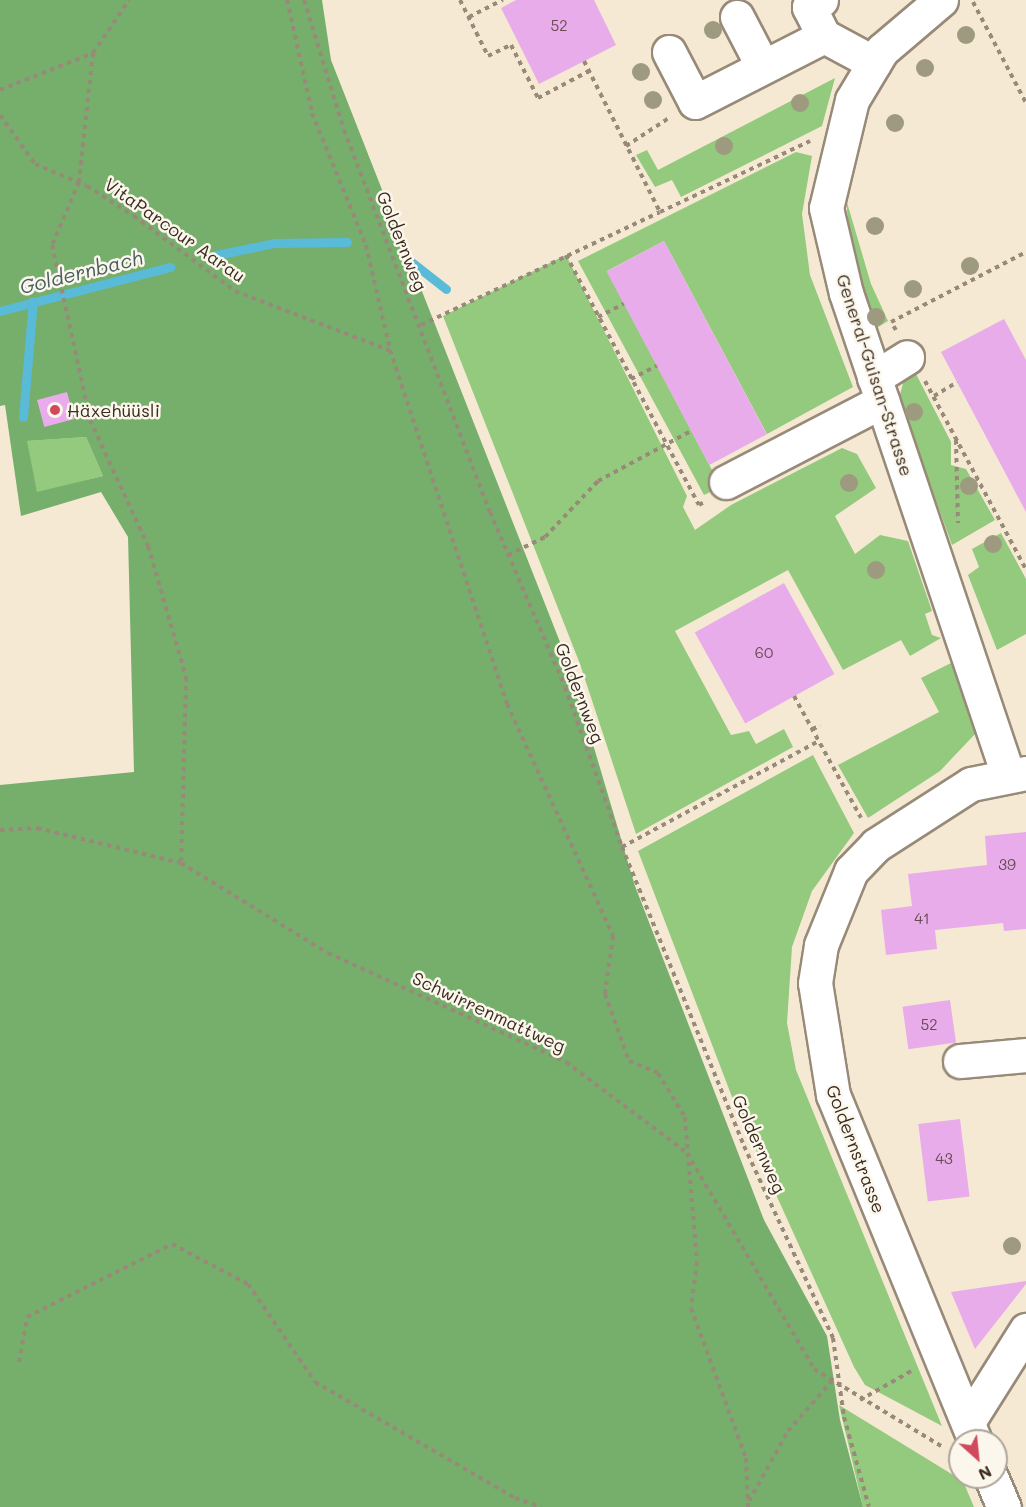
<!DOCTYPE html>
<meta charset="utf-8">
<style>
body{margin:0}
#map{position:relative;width:1026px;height:1507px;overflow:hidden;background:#f6e9d3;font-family:Mali,sans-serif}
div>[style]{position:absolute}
.green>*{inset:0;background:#93ca7d}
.forest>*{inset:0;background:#76ae6c}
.stream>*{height:9px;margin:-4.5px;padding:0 4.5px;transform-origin:4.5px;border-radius:4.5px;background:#59bbd7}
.building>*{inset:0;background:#e8acea;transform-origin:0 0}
.path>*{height:4px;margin-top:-2px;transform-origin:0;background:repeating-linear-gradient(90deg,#988a78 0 4.5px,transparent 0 9px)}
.roads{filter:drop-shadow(2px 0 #988a78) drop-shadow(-2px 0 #988a78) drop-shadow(0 2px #988a78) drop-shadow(0 -2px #988a78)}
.minor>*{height:33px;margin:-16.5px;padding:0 16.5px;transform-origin:16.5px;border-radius:16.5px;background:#fff}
.trees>*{width:18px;height:18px;margin:-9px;border-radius:50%;background:#9d9a7f}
.dots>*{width:16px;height:16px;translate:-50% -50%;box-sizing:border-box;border:3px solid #fbf7ec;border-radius:50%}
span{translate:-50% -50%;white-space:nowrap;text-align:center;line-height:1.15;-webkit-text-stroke:5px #fbf7ec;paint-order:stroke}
.number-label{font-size:15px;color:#664a51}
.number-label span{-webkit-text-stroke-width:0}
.street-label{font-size:18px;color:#3b2a1e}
.poi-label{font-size:18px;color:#3b2a1e}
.left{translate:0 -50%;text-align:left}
.water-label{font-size:20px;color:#465d5f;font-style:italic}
.north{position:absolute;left:948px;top:1429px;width:60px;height:60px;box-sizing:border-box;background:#fbf7ec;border:2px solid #aea59a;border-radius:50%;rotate:153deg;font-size:16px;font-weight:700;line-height:24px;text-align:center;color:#3b2a1e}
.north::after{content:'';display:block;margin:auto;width:21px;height:27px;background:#d1495b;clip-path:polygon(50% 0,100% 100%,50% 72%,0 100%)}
</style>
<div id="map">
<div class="green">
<div style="clip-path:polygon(835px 78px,822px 126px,681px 197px,672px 180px,655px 187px,636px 155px,647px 150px,658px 170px)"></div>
<div style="clip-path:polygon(796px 152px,812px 156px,802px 214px,810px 275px,853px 387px,767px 434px,664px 241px,607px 271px,721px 487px,704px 495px,578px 261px)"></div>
<div style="clip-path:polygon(846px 199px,871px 284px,888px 321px,875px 329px,852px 265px)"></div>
<div style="clip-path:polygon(566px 255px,687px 496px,683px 507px,695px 530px,731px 505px,842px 448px,857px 454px,876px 488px,835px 516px,855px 554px,880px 535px,908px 541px,932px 611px,925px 614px,932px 635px,941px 638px,910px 656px,901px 640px,843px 670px,788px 570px,675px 631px,731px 735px,749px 731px,756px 744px,784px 729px,793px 747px,636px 834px,580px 664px,443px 316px)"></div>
<div style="clip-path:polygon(914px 370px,951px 442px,951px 465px,966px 469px,995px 520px,952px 545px,899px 398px,905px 376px)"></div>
<div style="clip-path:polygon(86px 437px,103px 476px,37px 493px,26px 441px)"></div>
<div style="clip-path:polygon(1001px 533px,1026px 579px,1026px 634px,997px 650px,968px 575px,979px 567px,972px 549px)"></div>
<div style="clip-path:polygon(953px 662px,973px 708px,976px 733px,940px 771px,868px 818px,838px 765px,939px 712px,921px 678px)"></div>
<div style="clip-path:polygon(813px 755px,854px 833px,812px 891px,792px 947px,787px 1023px,796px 1070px,942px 1426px,865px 1385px,854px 1367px,732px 1097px,638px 851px)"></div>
<div style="clip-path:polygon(839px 1405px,963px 1481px,974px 1507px,863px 1507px)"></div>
</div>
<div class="forest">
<div style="clip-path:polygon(evenodd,0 0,322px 0,331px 60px,571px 670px,635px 886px,764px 1220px,827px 1336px,840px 1420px,863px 1507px,0 1507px,0 785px,134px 772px,128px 537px,101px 492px,21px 516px,5px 405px,0 406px,0 0,86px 437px,103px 476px,37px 492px,27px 441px,86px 437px)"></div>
</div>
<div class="stream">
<div style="left:216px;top:255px;width:59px;rotate:-11.7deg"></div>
<div style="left:274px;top:243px;width:73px;rotate:-0.8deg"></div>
<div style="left:409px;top:260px;width:47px;rotate:38.1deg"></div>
<div style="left:0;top:311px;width:176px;rotate:-14.5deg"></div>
<div style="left:23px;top:417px;width:116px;rotate:-85.1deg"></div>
</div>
<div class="building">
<div style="clip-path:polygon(516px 0,594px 0,616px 45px,539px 84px,501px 8px)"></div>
<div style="left:664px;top:241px;width:219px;height:65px;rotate:62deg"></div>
<div style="clip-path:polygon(1004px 319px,1026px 360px,1026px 512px,941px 352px)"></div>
<div style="left:67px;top:392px;width:28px;height:31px;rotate:75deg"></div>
<div style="left:784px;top:583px;width:104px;height:102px;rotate:61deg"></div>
<div style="clip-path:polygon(1026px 832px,1026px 929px,1004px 931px,1003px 923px,935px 930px,937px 949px,886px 955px,881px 910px,912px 906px,908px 874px,987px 865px,985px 836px)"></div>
<div style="left:950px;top:1000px;width:43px;height:48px;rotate:82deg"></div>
<div style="left:960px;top:1119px;width:78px;height:42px;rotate:83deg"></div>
<div style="clip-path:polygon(1026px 1281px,1026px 1284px,975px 1349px,951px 1292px)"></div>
</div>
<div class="path">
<div style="left:287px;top:0;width:116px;rotate:77.5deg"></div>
<div style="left:312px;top:113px;width:143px;rotate:67.8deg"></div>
<div style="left:366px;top:245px;width:108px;rotate:77.1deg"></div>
<div style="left:390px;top:350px;width:373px;rotate:71.7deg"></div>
<div style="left:507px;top:704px;width:255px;rotate:65.4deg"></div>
<div style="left:613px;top:936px;width:59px;rotate:97.9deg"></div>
<div style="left:605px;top:994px;width:71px;rotate:70.3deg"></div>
<div style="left:629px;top:1061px;width:31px;rotate:22deg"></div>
<div style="left:658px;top:1073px;width:52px;rotate:58.5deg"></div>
<div style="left:685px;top:1117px;width:145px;rotate:85.3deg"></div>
<div style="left:697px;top:1262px;width:46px;rotate:97.4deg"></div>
<div style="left:691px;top:1308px;width:160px;rotate:69.9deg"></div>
<div style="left:746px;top:1458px;width:49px;rotate:87.7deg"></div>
<div style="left:304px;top:0;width:136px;rotate:72.9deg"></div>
<div style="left:344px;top:130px;width:409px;rotate:69.1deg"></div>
<div style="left:490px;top:512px;width:190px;rotate:66.8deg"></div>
<div style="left:565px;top:687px;width:170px;rotate:70.4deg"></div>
<div style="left:622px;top:847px;width:323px;rotate:67.8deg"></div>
<div style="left:744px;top:1146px;width:212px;rotate:65.1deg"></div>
<div style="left:833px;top:1338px;width:80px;rotate:82.1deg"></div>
<div style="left:844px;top:1417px;width:93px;rotate:74.5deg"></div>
<div style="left:460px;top:0;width:63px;rotate:63.4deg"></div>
<div style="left:488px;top:56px;width:25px;rotate:-26deg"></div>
<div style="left:511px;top:45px;width:59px;rotate:63deg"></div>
<div style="left:538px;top:98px;width:58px;rotate:-27.9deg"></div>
<div style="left:973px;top:2px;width:114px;rotate:62.3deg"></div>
<div style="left:469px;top:17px;width:38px;rotate:-27deg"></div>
<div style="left:93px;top:53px;width:130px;rotate:96.2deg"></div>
<div style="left:79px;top:182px;width:69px;rotate:113.2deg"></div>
<div style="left:52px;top:245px;width:179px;rotate:77.7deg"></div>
<div style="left:90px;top:420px;width:139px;rotate:65.3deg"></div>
<div style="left:148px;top:546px;width:136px;rotate:73.8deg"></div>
<div style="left:186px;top:677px;width:186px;rotate:91.5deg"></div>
<div style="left:584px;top:61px;width:169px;rotate:63.3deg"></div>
<div style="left:660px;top:212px;width:166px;rotate:-25.3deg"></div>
<div style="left:0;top:90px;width:100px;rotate:-21.7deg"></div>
<div style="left:93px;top:53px;width:64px;rotate:-55.8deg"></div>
<div style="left:0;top:115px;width:60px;rotate:54.5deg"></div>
<div style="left:35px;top:164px;width:56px;rotate:22.9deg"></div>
<div style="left:87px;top:186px;width:56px;rotate:32.6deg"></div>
<div style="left:134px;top:216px;width:126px;rotate:36.6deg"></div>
<div style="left:235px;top:291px;width:165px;rotate:21deg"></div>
<div style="left:626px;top:146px;width:51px;rotate:-33.1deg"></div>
<div style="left:566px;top:255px;width:283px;rotate:62deg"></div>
<div style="left:699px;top:505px;width:6px;rotate:-31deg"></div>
<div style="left:598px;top:317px;width:29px;rotate:-27deg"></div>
<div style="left:421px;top:325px;width:264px;rotate:-25.3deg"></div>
<div style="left:896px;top:330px;width:9px;rotate:-122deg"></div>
<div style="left:891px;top:322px;width:152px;rotate:-27.4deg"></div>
<div style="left:631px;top:379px;width:29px;rotate:-27deg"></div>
<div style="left:925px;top:381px;width:213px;rotate:61.8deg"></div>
<div style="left:934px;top:396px;width:27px;rotate:-31deg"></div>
<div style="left:956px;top:440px;width:83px;rotate:88.6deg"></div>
<div style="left:508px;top:555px;width:41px;rotate:-25.9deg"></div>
<div style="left:545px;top:537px;width:77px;rotate:-46.6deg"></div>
<div style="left:598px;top:481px;width:106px;rotate:-28.3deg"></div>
<div style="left:794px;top:696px;width:139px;rotate:61.2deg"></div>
<div style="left:812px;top:729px;width:9px;rotate:-18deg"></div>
<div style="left:0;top:830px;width:37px;rotate:-3deg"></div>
<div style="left:37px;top:828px;width:148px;rotate:13.7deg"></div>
<div style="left:181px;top:863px;width:172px;rotate:31.5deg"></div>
<div style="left:328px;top:953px;width:262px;rotate:24.6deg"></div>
<div style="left:566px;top:1062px;width:151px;rotate:36.9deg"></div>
<div style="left:687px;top:1153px;width:251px;rotate:59.5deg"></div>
<div style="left:814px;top:1369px;width:151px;rotate:31.2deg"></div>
<div style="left:622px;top:847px;width:224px;rotate:-28.3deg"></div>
<div style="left:19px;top:1362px;width:46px;rotate:-79.9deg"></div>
<div style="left:27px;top:1317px;width:162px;rotate:-26.7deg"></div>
<div style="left:172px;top:1244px;width:86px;rotate:27.8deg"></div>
<div style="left:248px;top:1284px;width:119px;rotate:55.6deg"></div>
<div style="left:315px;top:1382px;width:231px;rotate:30.1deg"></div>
<div style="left:515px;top:1498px;width:28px;rotate:19deg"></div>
<div style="left:860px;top:1400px;width:61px;rotate:-29.5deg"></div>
<div style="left:749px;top:1501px;width:80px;rotate:-60.9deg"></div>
<div style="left:788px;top:1431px;width:67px;rotate:-48.7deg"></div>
</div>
<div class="roads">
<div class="minor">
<div style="left:821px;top:0;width:14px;rotate:150deg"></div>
<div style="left:809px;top:7px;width:33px;rotate:63deg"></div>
<div style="left:824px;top:36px;width:57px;rotate:28.4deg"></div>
<div style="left:941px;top:0;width:77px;rotate:139.7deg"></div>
<div style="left:882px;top:50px;width:58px;rotate:121deg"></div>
<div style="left:852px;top:100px;width:111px;rotate:103.5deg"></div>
<div style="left:826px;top:208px;width:87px;rotate:76.8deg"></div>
<div style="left:846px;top:293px;width:508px;rotate:71.42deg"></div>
<div style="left:737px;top:17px;width:56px;rotate:62.5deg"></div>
<div style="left:669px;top:52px;width:56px;rotate:62.5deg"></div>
<div style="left:695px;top:102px;width:145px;rotate:-27.1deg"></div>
<div style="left:874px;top:378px;width:39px;rotate:-32deg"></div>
<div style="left:726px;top:482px;width:176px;rotate:-27.4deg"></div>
<div style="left:960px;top:1061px;width:66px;rotate:-5.2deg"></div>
<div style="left:968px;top:1422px;width:109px;rotate:-57.8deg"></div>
<div style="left:975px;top:1441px;width:374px;rotate:-112.3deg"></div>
<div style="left:833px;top:1095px;width:113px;rotate:-99.1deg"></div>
<div style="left:815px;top:983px;width:38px;rotate:-81deg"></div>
<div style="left:821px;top:945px;width:80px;rotate:-67.9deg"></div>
<div style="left:851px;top:871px;width:36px;rotate:-46deg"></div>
<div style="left:876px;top:845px;width:113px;rotate:-32.7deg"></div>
<div style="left:971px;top:784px;width:56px;rotate:-11.3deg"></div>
<div style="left:991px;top:1477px;width:33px;rotate:67deg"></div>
</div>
</div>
<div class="trees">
<div style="left:713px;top:30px"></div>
<div style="left:966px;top:35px"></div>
<div style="left:925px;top:68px"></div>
<div style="left:641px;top:72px"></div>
<div style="left:653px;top:100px"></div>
<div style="left:800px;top:103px"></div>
<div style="left:895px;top:123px"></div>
<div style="left:724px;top:146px"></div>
<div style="left:875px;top:226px"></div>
<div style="left:970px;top:266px"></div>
<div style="left:913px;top:289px"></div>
<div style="left:876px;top:317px"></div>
<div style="left:914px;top:412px"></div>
<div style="left:849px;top:483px"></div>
<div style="left:969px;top:486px"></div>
<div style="left:993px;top:544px"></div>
<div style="left:876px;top:570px"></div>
<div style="left:1012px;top:1246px"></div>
</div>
<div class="dots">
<div style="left:55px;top:410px;background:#d1495b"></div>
</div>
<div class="number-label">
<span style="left:559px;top:26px">52</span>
<span style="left:764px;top:653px">60</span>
<span style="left:1007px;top:865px">39</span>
<span style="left:922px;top:919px">41</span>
<span style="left:929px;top:1025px">52</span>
<span style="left:944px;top:1159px">43</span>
</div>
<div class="street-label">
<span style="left:175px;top:230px;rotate:35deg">VitaParcour Aarau</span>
<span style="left:402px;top:241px;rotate:68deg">Goldernweg</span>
<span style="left:875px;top:375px;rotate:72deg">General-Guisan-Strasse</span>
<span style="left:580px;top:693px;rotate:69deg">Goldernweg</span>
<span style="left:489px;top:1012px;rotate:25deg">Schwirrenmattweg</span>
<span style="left:759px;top:1144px;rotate:66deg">Goldernweg</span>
<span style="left:856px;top:1149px;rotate:69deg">Goldernstrasse</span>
</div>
<div class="poi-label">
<span class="left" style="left:67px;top:410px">Häxehüüsli</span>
</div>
<div class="water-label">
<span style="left:81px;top:272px;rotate:-14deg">Goldernbach</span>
</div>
<div class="north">N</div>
</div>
